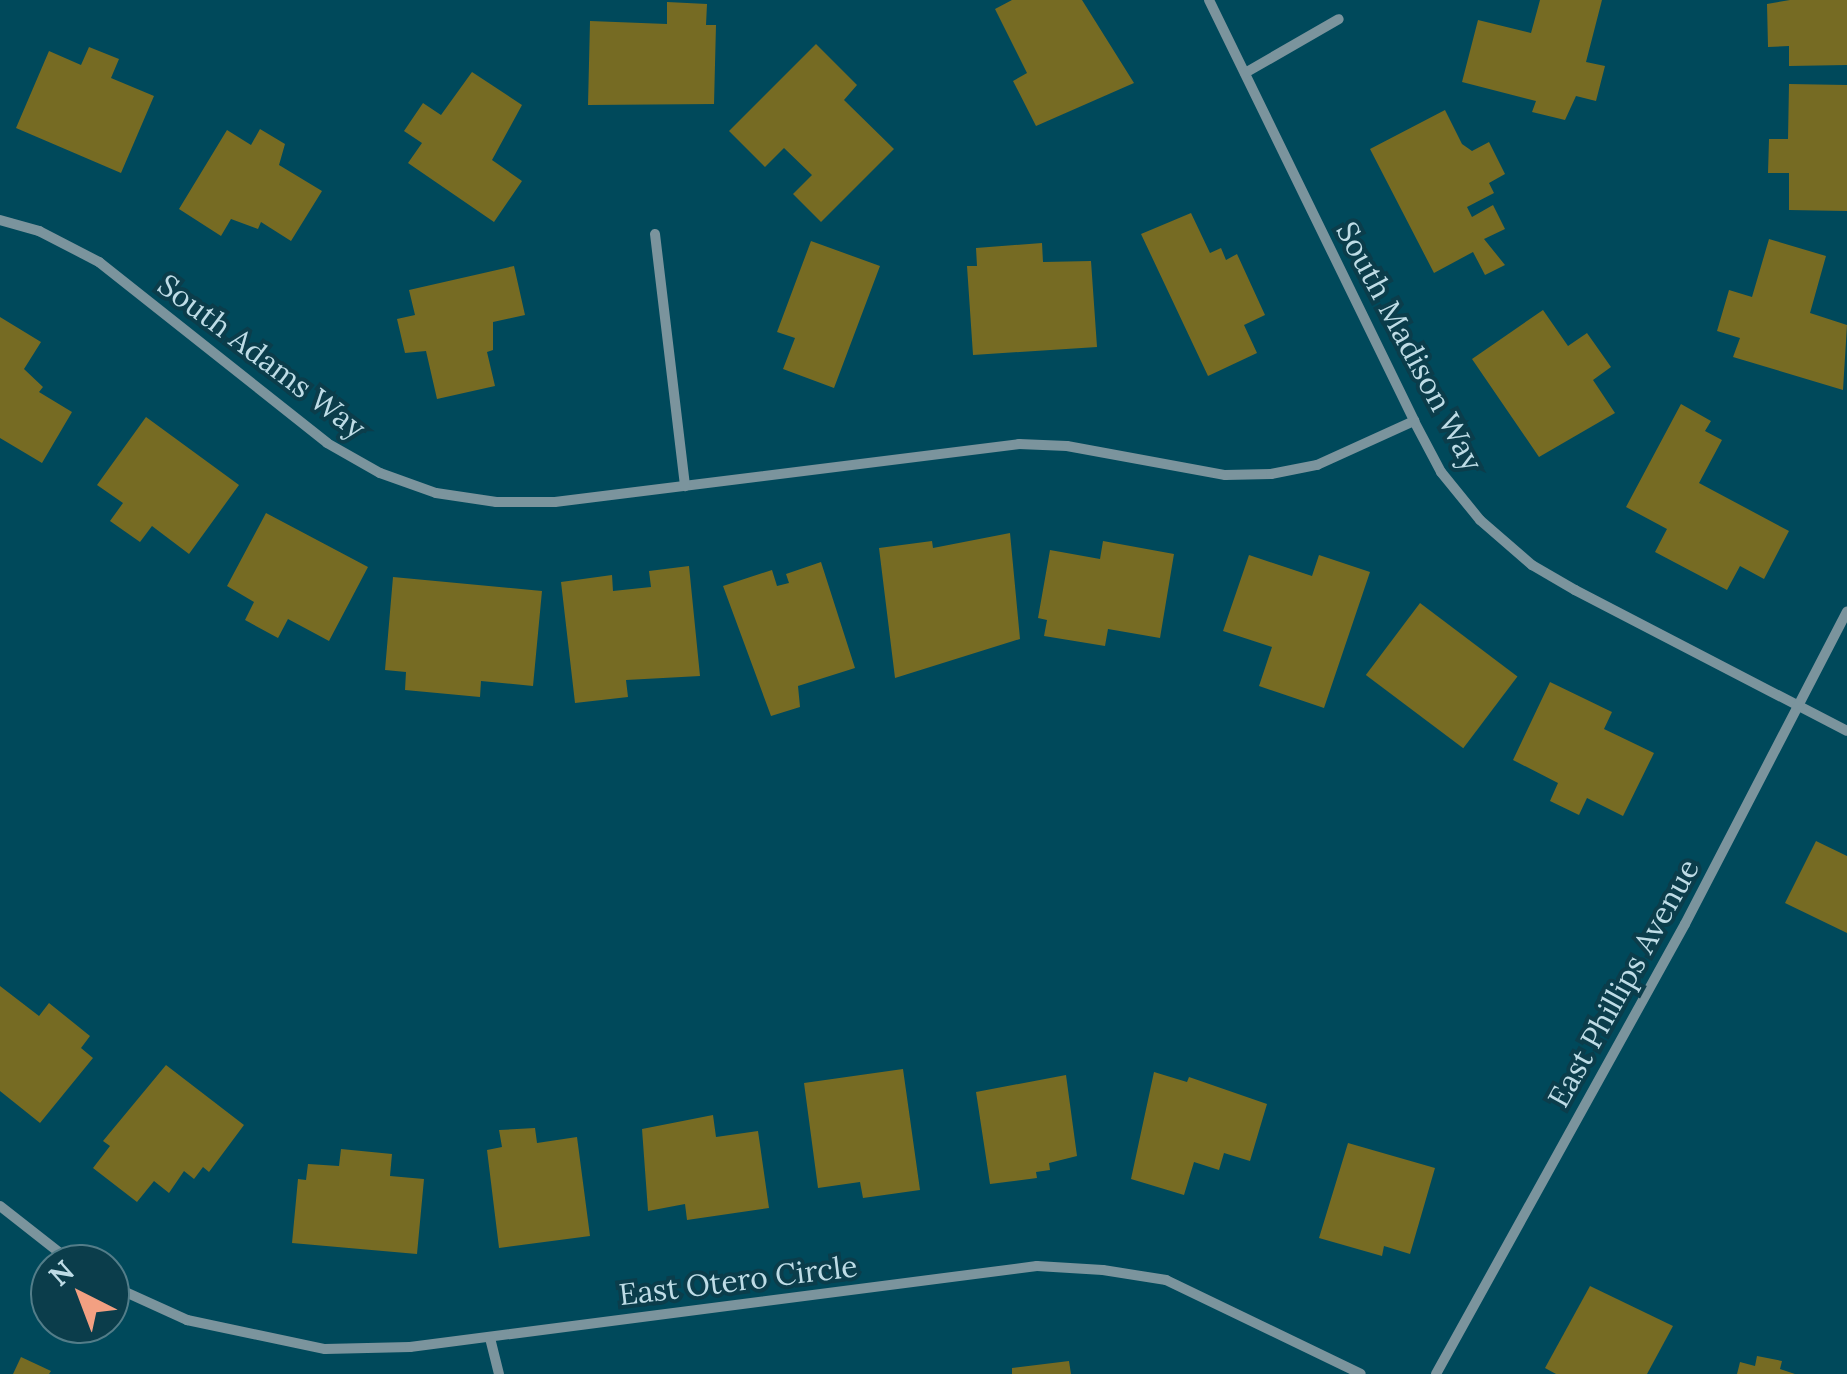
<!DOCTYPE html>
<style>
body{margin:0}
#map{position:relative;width:1847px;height:1374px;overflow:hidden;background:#00495b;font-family:Lora,serif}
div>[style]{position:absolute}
.building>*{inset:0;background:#766b23;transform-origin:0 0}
.street>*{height:10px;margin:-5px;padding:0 5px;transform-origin:5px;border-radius:5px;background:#7b949d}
span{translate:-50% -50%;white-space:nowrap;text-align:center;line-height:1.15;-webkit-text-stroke:8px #0b3d4b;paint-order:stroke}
.street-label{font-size:30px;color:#bedce6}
.north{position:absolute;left:30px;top:1244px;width:100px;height:100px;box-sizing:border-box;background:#0b3d4b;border:2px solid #537d89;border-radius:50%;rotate:318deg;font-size:28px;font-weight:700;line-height:40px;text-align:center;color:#bedce6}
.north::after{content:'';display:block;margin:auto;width:35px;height:45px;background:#f3a082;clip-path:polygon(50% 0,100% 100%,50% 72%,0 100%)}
</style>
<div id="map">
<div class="building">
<div style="clip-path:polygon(1012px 0,1082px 0,1134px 83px,1036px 126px,1013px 81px,1027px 73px,995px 9px)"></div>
<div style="clip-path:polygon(1540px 0,1602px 0,1586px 62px,1605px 66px,1596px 101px,1576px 96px,1565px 120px,1532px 112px,1536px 101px,1462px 82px,1478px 20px,1531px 33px)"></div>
<div style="clip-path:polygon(1790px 0,1847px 0,1847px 65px,1789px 66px,1789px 46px,1768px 47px,1767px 4px)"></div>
<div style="clip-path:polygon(667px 2px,707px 4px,706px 25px,716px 25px,714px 104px,588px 105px,590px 21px,667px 24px)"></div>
<div style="clip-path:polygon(816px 44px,857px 85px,844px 100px,894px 149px,821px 222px,793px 194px,812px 175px,784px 148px,765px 167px,729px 131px)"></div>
<div style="clip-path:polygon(89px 47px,119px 59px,111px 78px,154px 96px,121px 173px,16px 128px,49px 51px,81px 65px)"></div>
<div style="clip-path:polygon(472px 72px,522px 105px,492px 160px,522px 181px,494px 222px,408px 163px,422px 143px,404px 131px,423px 103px,441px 115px)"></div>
<div style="clip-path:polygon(1789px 84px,1847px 85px,1847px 211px,1789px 210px,1789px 173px,1768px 173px,1769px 139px,1788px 139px)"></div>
<div style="clip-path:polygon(1445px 110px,1462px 144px,1472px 151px,1489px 142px,1505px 174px,1489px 183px,1494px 193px,1467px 207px,1472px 217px,1493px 205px,1505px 229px,1484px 239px,1505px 265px,1485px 275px,1473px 252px,1434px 273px,1370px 149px)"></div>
<div style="clip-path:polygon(260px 129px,285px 144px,279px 165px,322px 191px,291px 241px,261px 222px,258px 229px,231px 219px,221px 236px,179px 209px,227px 130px,251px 145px)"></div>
<div style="clip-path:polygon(1191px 213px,1210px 253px,1221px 248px,1226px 260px,1237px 254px,1265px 315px,1244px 325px,1257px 353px,1208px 376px,1141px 234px)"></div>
<div style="clip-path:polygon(1769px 239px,1826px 256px,1810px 313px,1847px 325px,1843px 390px,1733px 357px,1740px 338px,1717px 331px,1729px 290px,1752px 297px)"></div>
<div style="clip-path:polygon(811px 241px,880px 266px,834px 388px,783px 369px,795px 338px,777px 332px)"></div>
<div style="clip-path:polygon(1042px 243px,1043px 262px,1091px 261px,1097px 347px,973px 355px,967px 266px,977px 266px,976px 248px)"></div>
<div style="clip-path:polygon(514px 266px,525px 315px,493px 322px,493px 350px,487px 352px,495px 386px,437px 399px,426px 351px,405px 353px,397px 319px,415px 315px,409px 290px)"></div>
<div style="clip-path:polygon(1543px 310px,1568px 346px,1587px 333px,1611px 367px,1593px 380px,1615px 413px,1539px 457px,1472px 359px)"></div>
<div style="clip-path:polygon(0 317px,41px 342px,24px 369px,43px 387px,39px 392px,72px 412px,42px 463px,0 438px)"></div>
<div style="clip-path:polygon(1681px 404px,1711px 421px,1705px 431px,1722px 440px,1699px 483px,1789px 531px,1764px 579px,1740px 566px,1727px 590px,1655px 552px,1667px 529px,1626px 507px)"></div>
<div style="clip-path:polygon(146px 417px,239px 485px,189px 554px,152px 526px,140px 542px,110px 521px,123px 503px,97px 485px)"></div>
<div style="clip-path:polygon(266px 513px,368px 567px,329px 641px,288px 619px,278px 638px,245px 620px,254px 602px,227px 586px)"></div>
<div style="clip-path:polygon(1010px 533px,1020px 639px,895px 678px,879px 548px,932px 541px,933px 548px)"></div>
<div style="clip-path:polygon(1103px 541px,1174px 554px,1160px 638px,1108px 629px,1105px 646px,1044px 636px,1047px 620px,1038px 618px,1050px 550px,1100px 559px)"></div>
<div style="clip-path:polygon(1249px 555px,1312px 576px,1319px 555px,1370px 572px,1324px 708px,1259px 686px,1272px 647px,1223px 631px)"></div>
<div style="clip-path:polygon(821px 562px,855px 668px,798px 686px,800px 707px,771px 716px,723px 586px,772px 570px,777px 586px,789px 583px,786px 574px)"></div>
<div style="clip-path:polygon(689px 566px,700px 676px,626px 680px,628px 697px,575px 703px,561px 582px,612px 575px,613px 591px,651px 587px,649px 571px)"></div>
<div style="clip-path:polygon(393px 577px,542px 591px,533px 686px,481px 681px,480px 697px,405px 690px,406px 672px,385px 670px)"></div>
<div style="left:1420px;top:603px;width:122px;height:90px;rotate:37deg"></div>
<div style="clip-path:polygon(1550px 682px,1612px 712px,1604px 729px,1654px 753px,1623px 816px,1587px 798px,1579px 815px,1550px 801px,1558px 783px,1513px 760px)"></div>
<div style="clip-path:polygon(1816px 841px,1847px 856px,1847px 933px,1785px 903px)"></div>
<div style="clip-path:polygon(0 986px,39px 1016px,49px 1003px,90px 1036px,81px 1048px,93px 1058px,40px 1123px,0 1091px)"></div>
<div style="clip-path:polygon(166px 1065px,244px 1125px,209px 1172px,203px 1167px,194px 1179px,184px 1171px,169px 1193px,154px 1181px,137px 1202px,93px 1168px,110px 1146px,103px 1141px)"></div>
<div style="clip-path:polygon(903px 1069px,920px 1190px,863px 1198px,860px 1182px,818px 1188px,804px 1083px)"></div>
<div style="clip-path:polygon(1154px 1072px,1187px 1082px,1189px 1077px,1267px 1104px,1250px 1161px,1224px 1153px,1219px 1170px,1194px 1162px,1184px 1195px,1131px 1179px)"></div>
<div style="clip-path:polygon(1066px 1075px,1077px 1156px,1049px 1163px,1050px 1170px,1036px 1172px,1037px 1178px,990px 1184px,976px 1092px)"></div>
<div style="clip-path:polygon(713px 1115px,716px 1137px,758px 1131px,769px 1208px,687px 1220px,685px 1204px,648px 1211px,642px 1129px)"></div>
<div style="clip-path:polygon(535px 1128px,537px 1143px,577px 1137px,590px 1236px,499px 1248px,487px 1150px,502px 1147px,499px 1130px)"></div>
<div style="clip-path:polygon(1348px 1143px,1435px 1168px,1410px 1254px,1384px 1246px,1382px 1256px,1319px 1238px)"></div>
<div style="clip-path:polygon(341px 1149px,392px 1154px,390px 1176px,424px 1179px,417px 1254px,292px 1243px,298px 1179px,306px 1180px,308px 1164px,339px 1166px)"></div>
<div style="clip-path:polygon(1590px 1286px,1673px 1326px,1647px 1374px,1556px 1374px,1545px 1368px)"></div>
<div style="clip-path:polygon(1757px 1356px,1782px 1361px,1780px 1369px,1795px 1374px,1737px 1374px,1740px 1362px,1755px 1366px)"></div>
<div style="clip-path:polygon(21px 1357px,51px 1371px,49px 1374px,13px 1374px)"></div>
<div style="clip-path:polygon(1069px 1361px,1071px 1374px,1012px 1374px,1012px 1368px)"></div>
</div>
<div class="street">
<div style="left:1209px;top:0;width:468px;rotate:64deg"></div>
<div style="left:1414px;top:421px;width:58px;rotate:62.1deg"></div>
<div style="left:1441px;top:472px;width:62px;rotate:50.9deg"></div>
<div style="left:1480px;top:520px;width:69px;rotate:40.9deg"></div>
<div style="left:1532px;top:565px;width:50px;rotate:30.2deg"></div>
<div style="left:1575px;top:590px;width:306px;rotate:27.4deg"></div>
<div style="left:1245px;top:73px;width:108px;rotate:-29.9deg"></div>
<div style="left:0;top:220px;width:41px;rotate:15.8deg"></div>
<div style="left:39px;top:231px;width:68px;rotate:27.3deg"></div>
<div style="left:99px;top:262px;width:291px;rotate:38.4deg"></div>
<div style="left:327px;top:443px;width:61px;rotate:29.5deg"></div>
<div style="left:380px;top:473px;width:59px;rotate:19.7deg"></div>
<div style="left:436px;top:493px;width:61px;rotate:8.5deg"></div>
<div style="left:496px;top:502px;width:59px"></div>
<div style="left:555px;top:502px;width:468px;rotate:-7.1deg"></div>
<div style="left:1019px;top:444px;width:48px;rotate:2.4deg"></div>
<div style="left:1067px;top:446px;width:161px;rotate:10.4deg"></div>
<div style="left:1225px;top:475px;width:46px;rotate:-1.2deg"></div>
<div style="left:1271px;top:474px;width:47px;rotate:-11.1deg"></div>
<div style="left:1317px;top:465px;width:107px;rotate:-24.4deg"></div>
<div style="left:655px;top:234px;width:254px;rotate:83.2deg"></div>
<div style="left:0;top:1206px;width:94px;rotate:38.1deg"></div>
<div style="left:110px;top:1285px;width:85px;rotate:24.4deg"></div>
<div style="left:187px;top:1320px;width:141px;rotate:11.9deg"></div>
<div style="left:325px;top:1349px;width:85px;rotate:-1.3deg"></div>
<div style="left:410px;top:1347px;width:632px;rotate:-7.36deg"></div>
<div style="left:1037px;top:1266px;width:66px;rotate:3.5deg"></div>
<div style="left:1103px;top:1270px;width:64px;rotate:9deg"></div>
<div style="left:1166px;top:1280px;width:216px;rotate:25.7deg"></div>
<div style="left:490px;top:1338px;width:37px;rotate:76deg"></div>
<div style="left:1436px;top:1374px;width:514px;rotate:-61.04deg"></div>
<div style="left:1685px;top:924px;width:352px;rotate:-62.6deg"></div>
</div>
<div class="street-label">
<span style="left:1410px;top:346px;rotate:62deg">South Madison Way</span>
<span style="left:262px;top:356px;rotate:37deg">South Adams Way</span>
<span style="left:1623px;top:983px;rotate:-61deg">East Phillips Avenue</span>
<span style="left:738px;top:1280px;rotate:-7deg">East Otero Circle</span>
</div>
<div class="north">N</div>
</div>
